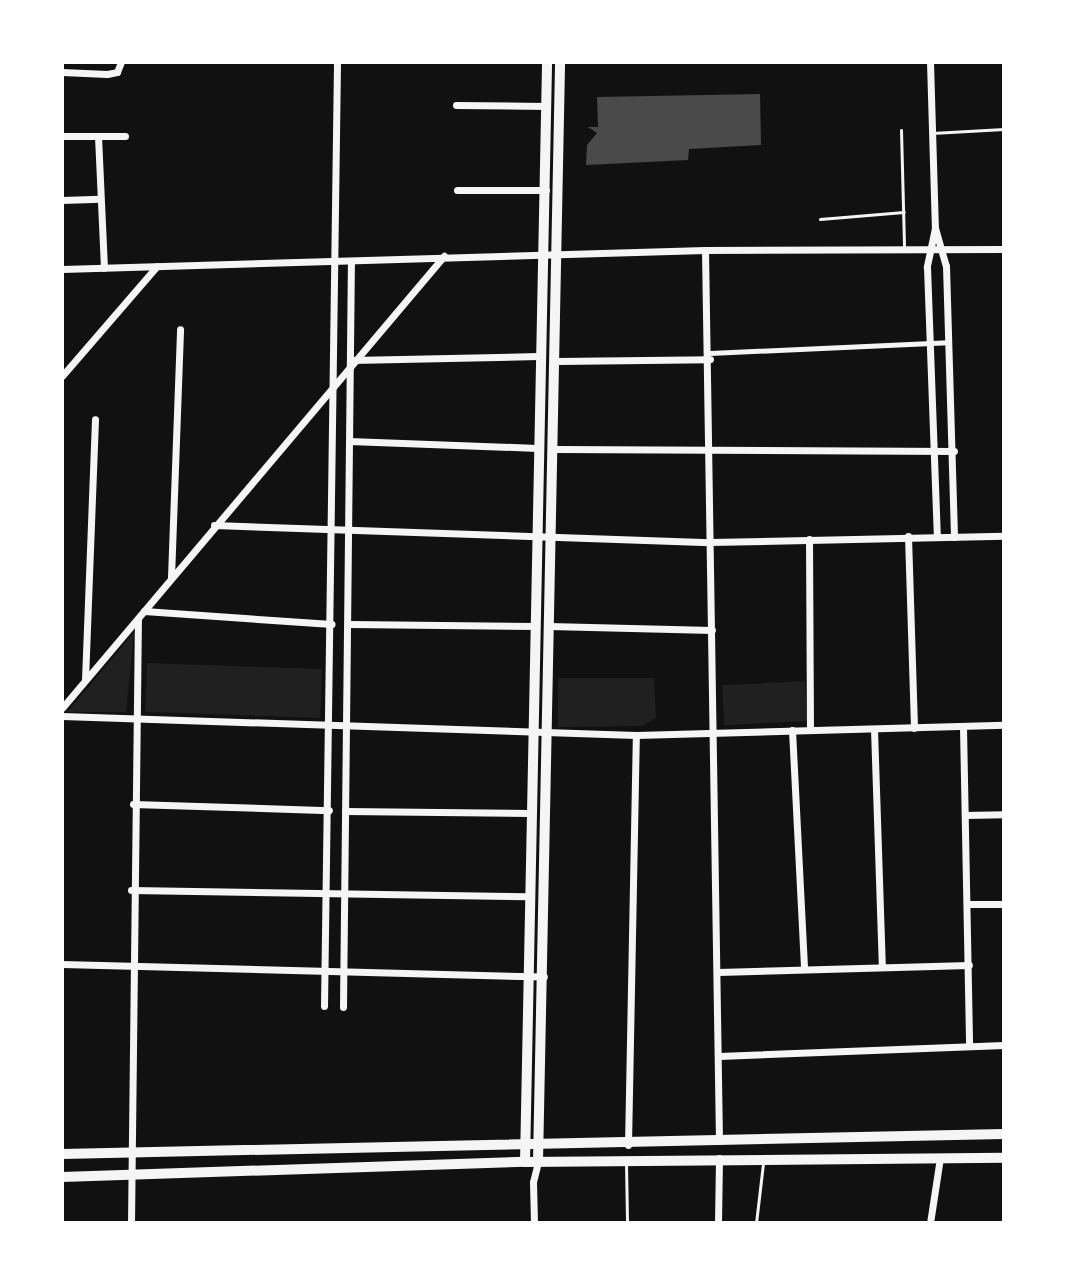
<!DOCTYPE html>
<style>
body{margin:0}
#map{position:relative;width:1066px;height:1285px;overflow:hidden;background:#111;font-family:"Public Sans",sans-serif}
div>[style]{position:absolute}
.green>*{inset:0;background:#202020;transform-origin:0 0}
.building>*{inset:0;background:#4a4a4a}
.service>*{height:3px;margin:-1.5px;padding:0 1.5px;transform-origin:1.5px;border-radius:1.5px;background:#f5f5f5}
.pedestrian>*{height:5px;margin:-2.5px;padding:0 2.5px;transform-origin:2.5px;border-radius:2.5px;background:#f5f5f5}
.minor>*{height:7px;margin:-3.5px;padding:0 3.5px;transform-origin:3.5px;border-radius:3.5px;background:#f5f5f5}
.secondary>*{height:10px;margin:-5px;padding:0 5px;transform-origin:5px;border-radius:5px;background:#f5f5f5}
span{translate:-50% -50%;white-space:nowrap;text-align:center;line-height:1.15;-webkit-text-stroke:8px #fff;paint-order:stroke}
.frame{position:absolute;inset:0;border:64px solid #fff;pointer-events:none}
</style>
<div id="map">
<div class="green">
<div style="clip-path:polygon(134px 632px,126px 712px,67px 712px,96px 678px)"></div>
<div style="left:322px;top:669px;width:49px;height:175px;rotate:92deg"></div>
<div style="clip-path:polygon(558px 678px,654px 678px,656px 718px,642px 726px,558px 727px)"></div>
<div style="left:805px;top:681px;width:40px;height:83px;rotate:87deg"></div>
</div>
<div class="building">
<div style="clip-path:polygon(760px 94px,761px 145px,689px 149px,688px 160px,586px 165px,587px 145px,597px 133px,588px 127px,598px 127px,597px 97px)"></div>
</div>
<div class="service">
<div style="left:901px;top:130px;width:116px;rotate:88.5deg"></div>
<div style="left:932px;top:133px;width:72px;rotate:-3.2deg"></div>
<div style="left:820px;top:219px;width:84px;rotate:-4.8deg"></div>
<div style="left:626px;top:1163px;width:60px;rotate:89deg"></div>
<div style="left:756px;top:1223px;width:60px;rotate:-83.3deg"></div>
</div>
<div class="pedestrian">
<div style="left:710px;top:353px;width:238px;rotate:-2.6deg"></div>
</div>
<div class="minor">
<div style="left:930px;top:62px;width:166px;rotate:88.3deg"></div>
<div style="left:935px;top:228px;width:40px;rotate:74deg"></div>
<div style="left:946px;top:266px;width:271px;rotate:88.3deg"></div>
<div style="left:62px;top:72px;width:45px;rotate:2.5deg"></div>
<div style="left:107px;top:74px;width:10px;rotate:-11deg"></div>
<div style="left:117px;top:72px;width:11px;rotate:-68deg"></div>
<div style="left:456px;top:105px;width:91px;rotate:0.6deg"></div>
<div style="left:62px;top:136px;width:63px"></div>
<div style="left:98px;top:136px;width:132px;rotate:87.4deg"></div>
<div style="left:457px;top:190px;width:89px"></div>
<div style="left:62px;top:200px;width:38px;rotate:-2deg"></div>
<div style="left:935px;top:228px;width:40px;rotate:102deg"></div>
<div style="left:927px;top:267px;width:270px;rotate:87.9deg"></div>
<div style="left:705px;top:250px;width:891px;rotate:89.1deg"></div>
<div style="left:62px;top:269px;width:643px;rotate:-1.69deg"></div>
<div style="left:705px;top:250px;width:299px;rotate:-0.2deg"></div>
<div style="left:352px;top:360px;width:186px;rotate:-1.2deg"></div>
<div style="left:557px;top:361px;width:153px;rotate:-0.7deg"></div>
<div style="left:62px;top:376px;width:145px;rotate:-49.2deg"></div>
<div style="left:349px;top:441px;width:188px;rotate:2.1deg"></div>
<div style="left:555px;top:449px;width:399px;rotate:0.3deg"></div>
<div style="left:214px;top:525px;width:496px;rotate:2deg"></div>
<div style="left:710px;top:542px;width:294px;rotate:-1.2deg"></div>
<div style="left:908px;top:536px;width:192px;rotate:88.2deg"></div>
<div style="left:809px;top:539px;width:191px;rotate:89.7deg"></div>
<div style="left:171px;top:577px;width:248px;rotate:-87.9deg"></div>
<div style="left:144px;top:611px;width:188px;rotate:4deg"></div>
<div style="left:349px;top:624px;width:185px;rotate:0.6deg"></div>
<div style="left:549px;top:626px;width:163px;rotate:1.4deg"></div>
<div style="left:85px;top:680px;width:261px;rotate:-87.8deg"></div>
<div style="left:62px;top:708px;width:592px;rotate:-49.8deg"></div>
<div style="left:62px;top:716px;width:574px;rotate:1.9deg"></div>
<div style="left:636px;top:735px;width:368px;rotate:-1.6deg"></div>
<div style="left:963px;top:727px;width:318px;rotate:88.9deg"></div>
<div style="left:874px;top:729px;width:236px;rotate:88.1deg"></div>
<div style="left:792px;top:730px;width:238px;rotate:87.1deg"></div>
<div style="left:133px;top:804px;width:196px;rotate:1.8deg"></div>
<div style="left:345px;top:811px;width:185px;rotate:0.6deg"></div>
<div style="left:965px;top:815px;width:39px;rotate:-1deg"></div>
<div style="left:131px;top:890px;width:397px;rotate:0.9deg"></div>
<div style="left:969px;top:904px;width:35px"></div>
<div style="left:62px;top:964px;width:482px;rotate:1.5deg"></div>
<div style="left:718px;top:972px;width:251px;rotate:-1.6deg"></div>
<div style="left:324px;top:1006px;width:944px;rotate:-89.21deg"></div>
<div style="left:343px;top:1007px;width:746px;rotate:-89.39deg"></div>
<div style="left:719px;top:1056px;width:285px;rotate:-2.2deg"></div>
<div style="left:628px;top:1145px;width:410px;rotate:-88.9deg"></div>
<div style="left:131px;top:1223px;width:604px;rotate:-89.34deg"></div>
<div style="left:534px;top:1223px;width:41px;rotate:-91.4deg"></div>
<div style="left:533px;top:1182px;width:21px;rotate:-76deg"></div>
<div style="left:718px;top:1223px;width:65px;rotate:-89.1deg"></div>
<div style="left:930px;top:1223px;width:66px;rotate:-81.3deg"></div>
</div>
<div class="secondary">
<div style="left:62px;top:1154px;width:942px;rotate:-1.22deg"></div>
<div style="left:525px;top:1162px;width:1100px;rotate:-88.85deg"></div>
<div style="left:538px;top:1162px;width:1100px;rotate:-88.85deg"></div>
<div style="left:62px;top:1177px;width:463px;rotate:-1.9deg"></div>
<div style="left:525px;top:1162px;width:479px;rotate:-0.5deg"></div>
</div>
<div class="frame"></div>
</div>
